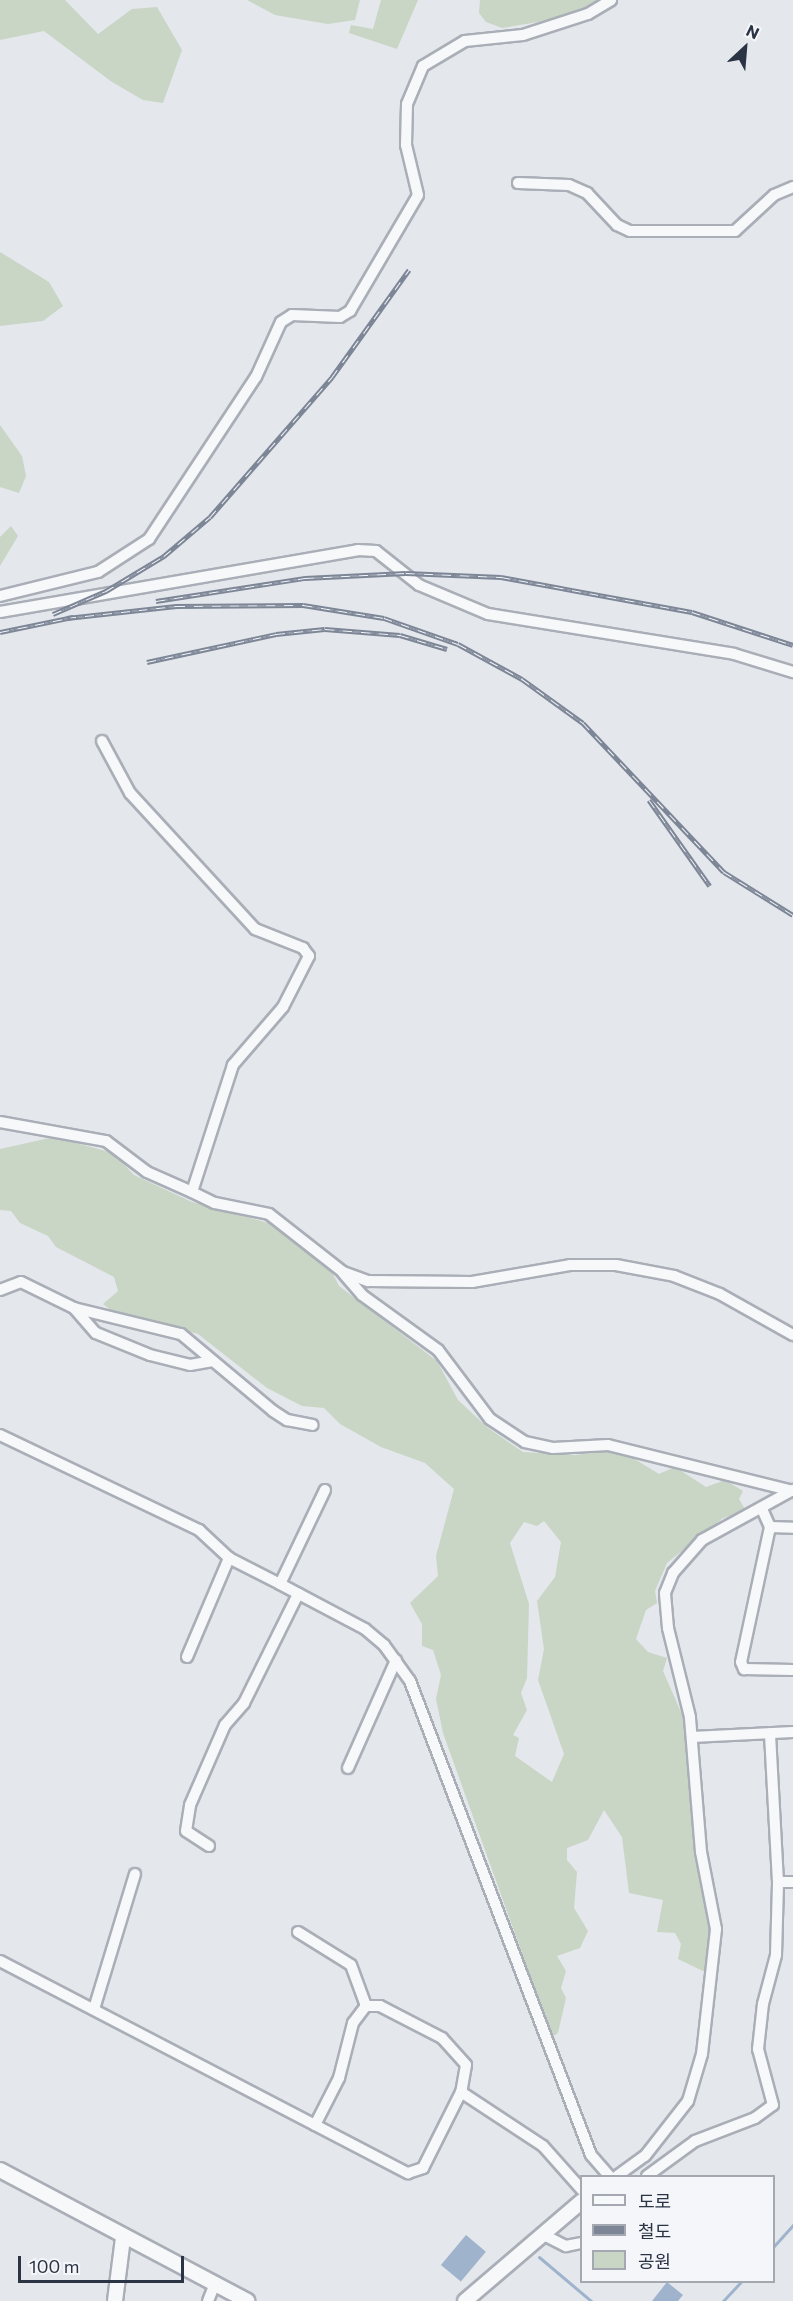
<!DOCTYPE html>
<meta charset="utf-8">
<style>
body{margin:0}
#map{position:relative;width:793px;height:2301px;overflow:hidden;background:#e4e7ec;font-family:Commissioner,"Noto Sans KR",sans-serif}
div>[style]{position:absolute}
.green>*{inset:0;background:#c9d6c5}
.water>*{inset:0;background:#9fb4cc;transform-origin:0 0}
.stream>*{height:3px;margin:-1.5px;padding:0 1.5px;transform-origin:1.5px;border-radius:1.5px;background:#9fb4cc}
.roads{filter:drop-shadow(2px 0 #a9aeb7) drop-shadow(-2px 0 #a9aeb7) drop-shadow(0 2px #a9aeb7) drop-shadow(0 -2px #a9aeb7)}
.minor>*{height:10px;margin:-5px;padding:0 5px;transform-origin:5px;border-radius:5px;background:#f7f8fa}
.tertiary>*{height:14px;margin:-7px;padding:0 7px;transform-origin:7px;border-radius:7px;background:#f7f8fa}
.rail>*{height:5px;margin-top:-2.5px;transform-origin:0;background:repeating-linear-gradient(90deg,#f4f6f9 0 9px,#7d8696 0 18px);box-sizing:border-box;border-block:2px solid #7d8696}
span{translate:-50% -50%;white-space:nowrap;text-align:center;line-height:1.15;-webkit-text-stroke:5px #f4f6f9;paint-order:stroke}
.legend{position:absolute;left:580px;top:2175px;width:195px;height:108px;box-sizing:border-box;background:#f4f6f9;border:2px solid #a4a8b1;margin:0;padding:8px 10px;list-style:none;font-size:18px;color:#2b3445}
.legend li{display:flex;align-items:center;gap:12px;height:30px}
.legend b{width:30px;border:2px solid #a4a8b1}
.north{position:absolute;left:715px;top:18px;width:60px;height:60px;-webkit-text-stroke:4px #f4f6f9;paint-order:stroke;rotate:26deg;font-size:16px;font-weight:700;line-height:24px;text-align:center;color:#2b3445}
.north::after{content:'';display:block;margin:auto;width:21px;height:27px;background:#2b3445;clip-path:polygon(50% 0,100% 100%,50% 72%,0 100%)}
.scale{position:absolute;left:18px;top:2256px;width:166px;height:27px;box-sizing:border-box;border:3px solid #2b3445;border-top:0;padding-left:8px;font-size:18px;line-height:21px;white-space:nowrap;color:#2b3445;-webkit-text-stroke:4px #f4f6f9;paint-order:stroke}
</style>
<div id="map">
<div class="green">
<div style="clip-path:polygon(0 0,65px 0,98px 34px,132px 9px,157px 7px,182px 50px,163px 103px,143px 100px,112px 82px,44px 31px,0 40px)"></div>
<div style="clip-path:polygon(247px 0,360px 0,355px 20px,328px 24px,275px 15px)"></div>
<div style="clip-path:polygon(381px 0,418px 0,397px 49px,349px 33px,351px 25px,373px 29px)"></div>
<div style="clip-path:polygon(480px 0,596px 0,588px 8px,556px 19px,502px 28px,486px 22px,479px 13px)"></div>
<div style="clip-path:polygon(0 252px,49px 282px,63px 306px,43px 321px,0 326px)"></div>
<div style="clip-path:polygon(0 425px,22px 456px,26px 476px,19px 493px,0 487px)"></div>
<div style="clip-path:polygon(11px 526px,18px 536px,0 566px,0 537px)"></div>
<div style="clip-path:polygon(evenodd,54px 1137px,113px 1153px,134px 1175px,192px 1202px,272px 1224px,332px 1272px,339px 1286px,437px 1361px,458px 1400px,488px 1428px,523px 1452px,575px 1455px,609px 1451px,628px 1455px,659px 1474px,675px 1467px,706px 1487px,725px 1480px,743px 1491px,739px 1499px,746px 1511px,723px 1518px,667px 1563px,655px 1591px,657px 1603px,646px 1610px,636px 1639px,648px 1652px,667px 1658px,663px 1671px,684px 1719px,695px 1861px,707px 1890px,712px 1924px,705px 1972px,678px 1959px,681px 1944px,675px 1933px,657px 1932px,663px 1900px,629px 1893px,622px 1837px,604px 1810px,588px 1840px,567px 1848px,567px 1860px,577px 1872px,574px 1908px,588px 1931px,580px 1948px,557px 1956px,566px 1971px,561px 1988px,566px 1998px,558px 2033px,552px 2037px,443px 1733px,436px 1699px,441px 1675px,433px 1650px,422px 1646px,422px 1624px,410px 1603px,438px 1576px,436px 1556px,454px 1489px,425px 1463px,381px 1447px,340px 1424px,324px 1408px,302px 1406px,267px 1388px,198px 1334px,112px 1311px,103px 1304px,118px 1291px,114px 1277px,56px 1247px,48px 1236px,20px 1223px,11px 1211px,0 1210px,0 1149px,54px 1137px,544px 1521px,561px 1542px,555px 1577px,537px 1601px,544px 1649px,538px 1680px,564px 1754px,552px 1782px,515px 1756px,519px 1738px,513px 1735px,527px 1710px,521px 1693px,527px 1678px,529px 1604px,510px 1543px,524px 1522px,537px 1526px,544px 1521px)"></div>
</div>
<div class="water">
<div style="left:466px;top:2235px;width:26px;height:39px;rotate:40deg"></div>
<div style="clip-path:polygon(667px 2282px,683px 2295px,678px 2301px,652px 2301px)"></div>
</div>
<div class="stream">
<div style="left:774px;top:2246px;width:28px;rotate:-48deg"></div>
<div style="left:539px;top:2257px;width:68px;rotate:40.2deg"></div>
<div style="left:723px;top:2301px;width:26px;rotate:-47deg"></div>
</div>
<div class="roads">
<div class="minor">
<div style="left:518px;top:183px;width:51px;rotate:2.2deg"></div>
<div style="left:569px;top:185px;width:20px;rotate:24deg"></div>
<div style="left:587px;top:193px;width:44px;rotate:46.8deg"></div>
<div style="left:617px;top:225px;width:14px;rotate:25deg"></div>
<div style="left:630px;top:231px;width:105px"></div>
<div style="left:735px;top:231px;width:53px;rotate:-42.7deg"></div>
<div style="left:774px;top:195px;width:21px;rotate:-23deg"></div>
<div style="left:0;top:596px;width:101px;rotate:-13.8deg"></div>
<div style="left:98px;top:572px;width:61px;rotate:-32.9deg"></div>
<div style="left:149px;top:539px;width:194px;rotate:-56.6deg"></div>
<div style="left:256px;top:377px;width:60px;rotate:-65.6deg"></div>
<div style="left:281px;top:322px;width:13px;rotate:-32deg"></div>
<div style="left:292px;top:315px;width:48px;rotate:2.4deg"></div>
<div style="left:340px;top:317px;width:12px;rotate:-31deg"></div>
<div style="left:350px;top:311px;width:134px;rotate:-59.6deg"></div>
<div style="left:418px;top:195px;width:51px;rotate:-103.5deg"></div>
<div style="left:406px;top:145px;width:41px;rotate:-88.6deg"></div>
<div style="left:407px;top:104px;width:41px;rotate:-67.2deg"></div>
<div style="left:423px;top:66px;width:49px;rotate:-30.8deg"></div>
<div style="left:465px;top:41px;width:58px;rotate:-5.9deg"></div>
<div style="left:523px;top:35px;width:68px;rotate:-17.9deg"></div>
<div style="left:588px;top:14px;width:27px;rotate:-31deg"></div>
<div style="left:0;top:612px;width:363px;rotate:-9.8deg"></div>
<div style="left:358px;top:550px;width:18px;rotate:3deg"></div>
<div style="left:376px;top:551px;width:55px;rotate:38.3deg"></div>
<div style="left:419px;top:585px;width:75px;rotate:22.8deg"></div>
<div style="left:488px;top:614px;width:249px;rotate:9.2deg"></div>
<div style="left:734px;top:654px;width:62px;rotate:17deg"></div>
<div style="left:102px;top:741px;width:59px;rotate:61.7deg"></div>
<div style="left:130px;top:793px;width:185px;rotate:47.4deg"></div>
<div style="left:255px;top:929px;width:52px;rotate:21.6deg"></div>
<div style="left:303px;top:948px;width:10px;rotate:53deg"></div>
<div style="left:309px;top:956px;width:57px;rotate:117deg"></div>
<div style="left:283px;top:1007px;width:77px;rotate:130.8deg"></div>
<div style="left:233px;top:1065px;width:133px;rotate:107.9deg"></div>
<div style="left:192px;top:1192px;width:25px;rotate:26deg"></div>
<div style="left:215px;top:1203px;width:55px;rotate:11.5deg"></div>
<div style="left:269px;top:1214px;width:94px;rotate:38.1deg"></div>
<div style="left:343px;top:1272px;width:27px;rotate:20deg"></div>
<div style="left:368px;top:1281px;width:104px;rotate:0.6deg"></div>
<div style="left:472px;top:1282px;width:99px;rotate:-9.8deg"></div>
<div style="left:570px;top:1265px;width:46px"></div>
<div style="left:616px;top:1265px;width:59px;rotate:10.7deg"></div>
<div style="left:674px;top:1276px;width:49px;rotate:21.4deg"></div>
<div style="left:720px;top:1294px;width:84px;rotate:29.3deg"></div>
<div style="left:0;top:1122px;width:108px;rotate:10.2deg"></div>
<div style="left:106px;top:1141px;width:51px;rotate:37.1deg"></div>
<div style="left:147px;top:1172px;width:49px;rotate:24deg"></div>
<div style="left:343px;top:1273px;width:29px;rotate:49deg"></div>
<div style="left:362px;top:1295px;width:94px;rotate:35.9deg"></div>
<div style="left:438px;top:1350px;width:86px;rotate:53deg"></div>
<div style="left:490px;top:1419px;width:42px;rotate:33.3deg"></div>
<div style="left:525px;top:1442px;width:29px;rotate:12deg"></div>
<div style="left:553px;top:1448px;width:55px;rotate:-3.1deg"></div>
<div style="left:608px;top:1445px;width:190px;rotate:14deg"></div>
<div style="left:0;top:1290px;width:22px;rotate:-21deg"></div>
<div style="left:21px;top:1282px;width:59px;rotate:26.1deg"></div>
<div style="left:74px;top:1308px;width:110px;rotate:13.7deg"></div>
<div style="left:181px;top:1334px;width:120px;rotate:39.9deg"></div>
<div style="left:273px;top:1411px;width:17px;rotate:33deg"></div>
<div style="left:287px;top:1420px;width:26px;rotate:11deg"></div>
<div style="left:74px;top:1308px;width:33px;rotate:49deg"></div>
<div style="left:96px;top:1333px;width:58px;rotate:22.2deg"></div>
<div style="left:150px;top:1355px;width:41px;rotate:14deg"></div>
<div style="left:190px;top:1365px;width:23px;rotate:-10deg"></div>
<div style="left:0;top:1435px;width:221px;rotate:25.5deg"></div>
<div style="left:199px;top:1530px;width:41px;rotate:43deg"></div>
<div style="left:229px;top:1558px;width:57px;rotate:27deg"></div>
<div style="left:325px;top:1490px;width:104px;rotate:115.6deg"></div>
<div style="left:280px;top:1584px;width:96px;rotate:27.9deg"></div>
<div style="left:365px;top:1629px;width:25px;rotate:40deg"></div>
<div style="left:384px;top:1645px;width:44px;rotate:54.2deg"></div>
<div style="left:410px;top:1681px;width:507px;rotate:69.1deg"></div>
<div style="left:591px;top:2155px;width:28px;rotate:49deg"></div>
<div style="left:762px;top:1509px;width:20px;rotate:66deg"></div>
<div style="left:770px;top:1527px;width:23px;rotate:2deg"></div>
<div style="left:770px;top:1527px;width:138px;rotate:102.1deg"></div>
<div style="left:741px;top:1662px;width:8px;rotate:67deg"></div>
<div style="left:744px;top:1669px;width:49px;rotate:1.2deg"></div>
<div style="left:187px;top:1657px;width:108px;rotate:-67deg"></div>
<div style="left:692px;top:1737px;width:101px;rotate:-2.8deg"></div>
<div style="left:348px;top:1768px;width:118px;rotate:-66deg"></div>
<div style="left:209px;top:1846px;width:27px;rotate:-147deg"></div>
<div style="left:186px;top:1831px;width:26px;rotate:-81deg"></div>
<div style="left:190px;top:1805px;width:87px;rotate:-66.4deg"></div>
<div style="left:225px;top:1725px;width:29px;rotate:-49deg"></div>
<div style="left:244px;top:1703px;width:122px;rotate:-63.6deg"></div>
<div style="left:778px;top:1882px;width:15px"></div>
<div style="left:298px;top:1932px;width:62px;rotate:31.9deg"></div>
<div style="left:351px;top:1965px;width:44px;rotate:69.9deg"></div>
<div style="left:0;top:1961px;width:460px;rotate:27.5deg"></div>
<div style="left:408px;top:2173px;width:16px;rotate:-18deg"></div>
<div style="left:423px;top:2168px;width:85px;rotate:-63.4deg"></div>
<div style="left:366px;top:2006px;width:14px"></div>
<div style="left:380px;top:2006px;width:70px;rotate:27.3deg"></div>
<div style="left:442px;top:2038px;width:36px;rotate:48deg"></div>
<div style="left:466px;top:2065px;width:27px;rotate:100deg"></div>
<div style="left:461px;top:2092px;width:98px;rotate:33.4deg"></div>
<div style="left:543px;top:2146px;width:59px;rotate:48.4deg"></div>
<div style="left:94px;top:2009px;width:141px;rotate:-73.1deg"></div>
<div style="left:315px;top:2125px;width:53px;rotate:-62.9deg"></div>
<div style="left:339px;top:2078px;width:57px;rotate:-75.7deg"></div>
<div style="left:353px;top:2023px;width:21px;rotate:-53deg"></div>
<div style="left:617px;top:2176px;width:34px;rotate:-36deg"></div>
<div style="left:645px;top:2156px;width:70px;rotate:-52deg"></div>
<div style="left:688px;top:2101px;width:49px;rotate:-73.4deg"></div>
<div style="left:702px;top:2054px;width:126px;rotate:-83.6deg"></div>
<div style="left:716px;top:1929px;width:78px;rotate:-101deg"></div>
<div style="left:701px;top:1852px;width:135px;rotate:-94.7deg"></div>
<div style="left:690px;top:1717px;width:92px;rotate:-103.9deg"></div>
<div style="left:668px;top:1628px;width:35px;rotate:-95deg"></div>
<div style="left:665px;top:1593px;width:22px;rotate:-68deg"></div>
<div style="left:673px;top:1573px;width:44px;rotate:-48.7deg"></div>
<div style="left:702px;top:1540px;width:104px;rotate:-28.8deg"></div>
<div style="left:647px;top:2176px;width:59px;rotate:-36.1deg"></div>
<div style="left:695px;top:2141px;width:64px;rotate:-21deg"></div>
<div style="left:755px;top:2118px;width:22px;rotate:-36deg"></div>
<div style="left:773px;top:2105px;width:58px;rotate:-105deg"></div>
<div style="left:758px;top:2049px;width:45px;rotate:-83.7deg"></div>
<div style="left:763px;top:2004px;width:51px;rotate:-75.1deg"></div>
<div style="left:776px;top:1955px;width:73px;rotate:-88.4deg"></div>
<div style="left:778px;top:1882px;width:149px;rotate:-93.1deg"></div>
<div style="left:542px;top:2234px;width:27px;rotate:27deg"></div>
<div style="left:566px;top:2246px;width:16px;rotate:-11deg"></div>
<div style="left:208px;top:2301px;width:16px;rotate:-68deg"></div>
</div>
<div class="tertiary">
<div style="left:0;top:2170px;width:280px;rotate:27.9deg"></div>
<div style="left:115px;top:2301px;width:64px;rotate:-82.8deg"></div>
<div style="left:465px;top:2301px;width:154px;rotate:-40.5deg"></div>
</div>
</div>
<div class="rail">
<div style="left:156px;top:601px;width:151px;rotate:-8.8deg"></div>
<div style="left:305px;top:578px;width:101px;rotate:-2.8deg"></div>
<div style="left:406px;top:573px;width:95px;rotate:2.4deg"></div>
<div style="left:501px;top:577px;width:194px;rotate:10.4deg"></div>
<div style="left:692px;top:612px;width:106px;rotate:18.1deg"></div>
<div style="left:53px;top:614px;width:58px;rotate:-23.5deg"></div>
<div style="left:106px;top:591px;width:68px;rotate:-31.1deg"></div>
<div style="left:164px;top:556px;width:60px;rotate:-40.3deg"></div>
<div style="left:210px;top:517px;width:186px;rotate:-48.9deg"></div>
<div style="left:332px;top:377px;width:132px;rotate:-54.3deg"></div>
<div style="left:67px;top:618px;width:110px;rotate:-6.3deg"></div>
<div style="left:176px;top:606px;width:127px;rotate:-0.5deg"></div>
<div style="left:303px;top:605px;width:82px;rotate:9.1deg"></div>
<div style="left:384px;top:618px;width:78px;rotate:19.4deg"></div>
<div style="left:458px;top:644px;width:73px;rotate:28.7deg"></div>
<div style="left:522px;top:679px;width:75px;rotate:35.8deg"></div>
<div style="left:583px;top:723px;width:205px;rotate:46.6deg"></div>
<div style="left:724px;top:872px;width:81px;rotate:31.9deg"></div>
<div style="left:0;top:632px;width:75px;rotate:-11.6deg"></div>
<div style="left:147px;top:662px;width:132px;rotate:-12.2deg"></div>
<div style="left:276px;top:634px;width:49px;rotate:-5.8deg"></div>
<div style="left:325px;top:629px;width:75px;rotate:4.6deg"></div>
<div style="left:400px;top:635px;width:49px;rotate:16.6deg"></div>
<div style="left:649px;top:800px;width:105px;rotate:54.7deg"></div>
</div>
<ul class="legend">
<li><b style="height:8px;background:#f7f8fa"></b>도로</li>
<li><b style="height:8px;background:#7d8696"></b>철도</li>
<li><b style="height:16px;background:#c9d6c5"></b>공원</li>
</ul>
<div class="north">N</div>
<div class="scale">100 m</div>
</div>
